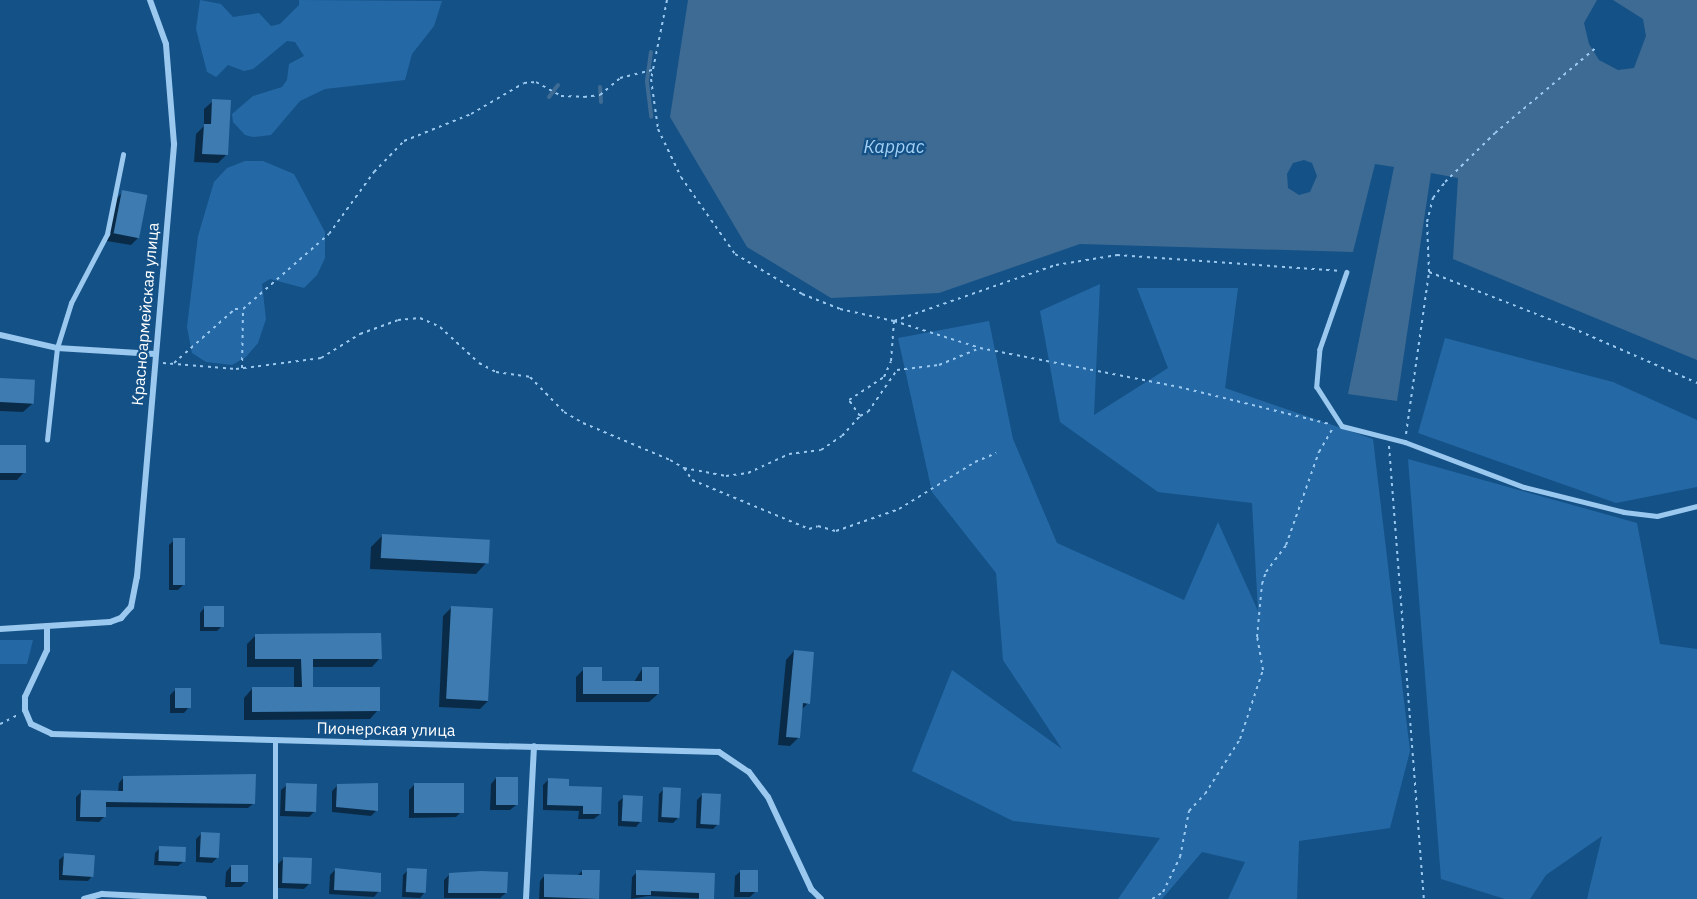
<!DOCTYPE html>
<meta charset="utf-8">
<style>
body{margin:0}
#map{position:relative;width:1697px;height:899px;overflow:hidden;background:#145187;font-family:"IBM Plex Sans",sans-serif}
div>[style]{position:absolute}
.green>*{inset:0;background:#2469a5}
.water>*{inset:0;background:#3e6b93}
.shadow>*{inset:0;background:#0007}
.stream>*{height:4px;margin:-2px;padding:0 2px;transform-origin:2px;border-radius:2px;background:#3e6b93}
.building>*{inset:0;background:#3d7bb1;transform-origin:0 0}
.path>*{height:2px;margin-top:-1px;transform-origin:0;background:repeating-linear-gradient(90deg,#9ac8ef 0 3px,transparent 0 7.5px)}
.lane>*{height:4.5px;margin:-2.25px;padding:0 2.25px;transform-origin:2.25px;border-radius:2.25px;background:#9ac8ef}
.street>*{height:6px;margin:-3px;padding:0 3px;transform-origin:3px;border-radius:3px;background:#9ac8ef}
span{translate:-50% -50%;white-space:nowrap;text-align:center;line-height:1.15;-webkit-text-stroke:4.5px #145187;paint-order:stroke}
.street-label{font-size:16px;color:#fff}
.water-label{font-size:18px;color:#a5d2f6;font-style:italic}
</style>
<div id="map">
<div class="green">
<div style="clip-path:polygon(200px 0,221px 4px,233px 17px,259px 13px,271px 26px,280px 24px,299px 5px,299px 0,442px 1px,434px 26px,412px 54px,405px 80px,325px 89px,300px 101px,271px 135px,253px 137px,245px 135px,233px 122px,232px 114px,253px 96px,282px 87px,287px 80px,289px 64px,304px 56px,295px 42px,287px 41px,253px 69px,244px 71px,228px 65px,216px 77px,207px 72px,196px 29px)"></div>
<div style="clip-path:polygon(245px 161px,263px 161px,294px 174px,325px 232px,325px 258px,317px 275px,304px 288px,270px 279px,262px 284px,266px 319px,258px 343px,246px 357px,232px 365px,206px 362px,192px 353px,187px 327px,198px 236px,214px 182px,227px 168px)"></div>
<div style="clip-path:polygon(1100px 284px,1094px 415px,1168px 368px,1137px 288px,1238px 288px,1225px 388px,1373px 439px,1410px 751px,1390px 828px,1299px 841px,1297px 899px,1228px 899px,1245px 862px,1202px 852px,1162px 899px,1118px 899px,1160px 838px,1013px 821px,912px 771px,952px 670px,1062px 749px,1003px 660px,996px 573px,932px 492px,898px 338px,989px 321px,1013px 439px,1057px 543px,1184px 600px,1218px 522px,1258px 611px,1252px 503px,1158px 492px,1060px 422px,1040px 311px)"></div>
<div style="clip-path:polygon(1445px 338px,1613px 382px,1697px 420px,1697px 487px,1616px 503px,1418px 433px)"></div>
<div style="clip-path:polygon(1408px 459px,1637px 523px,1660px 644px,1697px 649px,1697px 899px,1587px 899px,1602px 836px,1546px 875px,1530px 899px,1505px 899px,1441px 879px)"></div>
<div style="clip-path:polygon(0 640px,33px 640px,27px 664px,0 664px)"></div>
</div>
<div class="water">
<div style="clip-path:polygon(evenodd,688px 0,1597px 0,1584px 23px,1589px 44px,1599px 60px,1618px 70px,1634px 68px,1646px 36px,1643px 19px,1613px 0,1697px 0,1697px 360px,1453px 259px,1458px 178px,1431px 173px,1397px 401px,1348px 394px,1394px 167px,1375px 164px,1353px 252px,1080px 244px,939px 293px,831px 298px,747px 247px,670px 117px,688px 0,1304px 160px,1312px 163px,1317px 176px,1310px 192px,1299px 195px,1288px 188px,1287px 174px,1293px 163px,1304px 160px)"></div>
</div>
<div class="shadow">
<div style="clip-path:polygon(213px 101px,227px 154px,218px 163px,194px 162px,196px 134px,204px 126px,204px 109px)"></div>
<div style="clip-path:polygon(123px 192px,140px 236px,131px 245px,107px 241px,114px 201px)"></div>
<div style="clip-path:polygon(0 379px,32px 404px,23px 412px,0 411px)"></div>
<div style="clip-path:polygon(0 447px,25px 471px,17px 480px,0 480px)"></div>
<div style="clip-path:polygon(382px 536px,487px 562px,476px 574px,370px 569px,371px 547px)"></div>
<div style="clip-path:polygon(174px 540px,184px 584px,178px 590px,169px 590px,169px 545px)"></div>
<div style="clip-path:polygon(205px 607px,222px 626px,217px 631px,200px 631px,200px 613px)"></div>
<div style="clip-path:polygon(451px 608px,488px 701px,480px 709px,439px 707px,443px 616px)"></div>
<div style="clip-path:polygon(256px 635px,380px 658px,372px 667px,311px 667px,312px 689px,378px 710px,370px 719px,244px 720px,244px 698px,252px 689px,294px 689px,294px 667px,247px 667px,247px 644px)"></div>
<div style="clip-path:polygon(794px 651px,808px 703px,801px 710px,799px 737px,790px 746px,778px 745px,786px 660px)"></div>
<div style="clip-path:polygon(584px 669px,600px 682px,634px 682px,642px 669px,658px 694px,649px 702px,576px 702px,576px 677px)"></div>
<div style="clip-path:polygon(175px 690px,189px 707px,184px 713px,170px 713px,170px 695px)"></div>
<div style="clip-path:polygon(124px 777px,254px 803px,248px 808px,104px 807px,104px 817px,99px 822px,76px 821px,76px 797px,82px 791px,118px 792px,119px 783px)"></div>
<div style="clip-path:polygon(496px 778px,516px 805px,510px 810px,490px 810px,491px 784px)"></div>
<div style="clip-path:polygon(549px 779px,567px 788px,600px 814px,594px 819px,578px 819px,579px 811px,543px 810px,543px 785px)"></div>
<div style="clip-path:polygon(415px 784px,462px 811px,456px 817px,409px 818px,409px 790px)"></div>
<div style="clip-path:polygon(287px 785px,315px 811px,309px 817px,280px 816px,281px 790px)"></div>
<div style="clip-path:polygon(338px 785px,376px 811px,371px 816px,332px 812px,332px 791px)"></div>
<div style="clip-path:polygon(664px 789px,679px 817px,673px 823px,658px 822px,659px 794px)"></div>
<div style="clip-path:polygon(702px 795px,718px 824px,713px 829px,696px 828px,697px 800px)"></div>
<div style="clip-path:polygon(624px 797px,641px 821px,636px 827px,618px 826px,618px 802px)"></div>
<div style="clip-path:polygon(202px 833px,218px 857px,212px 863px,196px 862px,196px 839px)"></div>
<div style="clip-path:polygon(160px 848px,184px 861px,178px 866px,154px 865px,155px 853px)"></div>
<div style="clip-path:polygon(65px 855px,93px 875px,88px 881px,59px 880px,59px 860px)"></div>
<div style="clip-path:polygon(284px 858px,310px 883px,304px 889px,278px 888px,278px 864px)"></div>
<div style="clip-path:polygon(231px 866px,246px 882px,241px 887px,225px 887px,226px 872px)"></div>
<div style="clip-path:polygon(335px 870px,379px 891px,374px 897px,329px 894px,330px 875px)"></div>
<div style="clip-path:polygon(408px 870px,425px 892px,420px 898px,402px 897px,403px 875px)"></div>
<div style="clip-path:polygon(582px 871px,597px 899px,539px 899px,540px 881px,545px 875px,577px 876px)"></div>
<div style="clip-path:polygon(741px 871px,755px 892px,750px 897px,734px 897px,735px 876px)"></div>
<div style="clip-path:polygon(637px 872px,713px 874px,713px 899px,648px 896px,631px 899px,632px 877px)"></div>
<div style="clip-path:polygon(450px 874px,506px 893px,500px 898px,444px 898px,444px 880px)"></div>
</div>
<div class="stream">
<div style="left:651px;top:52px;width:30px;rotate:98deg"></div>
<div style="left:647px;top:82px;width:35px;rotate:83deg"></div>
<div style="left:600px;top:87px;width:15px;rotate:86deg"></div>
<div style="left:549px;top:97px;width:15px;rotate:-53deg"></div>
</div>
<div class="building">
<div style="clip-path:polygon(212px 99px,231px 100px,228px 155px,202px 154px,204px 124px,211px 124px)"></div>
<div style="left:122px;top:190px;width:26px;height:44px;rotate:11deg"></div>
<div style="left:0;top:378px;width:35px;height:24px;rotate:3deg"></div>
<div style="left:0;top:445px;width:26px;height:28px"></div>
<div style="left:382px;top:534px;width:108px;height:24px;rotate:3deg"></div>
<div style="left:173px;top:538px;width:12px;height:47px"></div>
<div style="left:204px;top:606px;width:20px;height:21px"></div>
<div style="left:451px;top:606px;width:42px;height:93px;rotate:3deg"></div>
<div style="clip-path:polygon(381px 633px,382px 659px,313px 659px,313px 687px,380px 687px,380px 711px,252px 712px,252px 687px,302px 687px,301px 659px,255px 659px,255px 634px)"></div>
<div style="clip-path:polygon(794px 650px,814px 652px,810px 704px,803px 703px,800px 738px,786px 737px)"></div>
<div style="clip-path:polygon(583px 667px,602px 667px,602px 681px,642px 681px,642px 667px,659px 667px,659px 694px,583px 694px)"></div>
<div style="left:175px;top:688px;width:16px;height:20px"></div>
<div style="clip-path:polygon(256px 774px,255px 804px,106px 802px,106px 817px,80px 817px,81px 790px,123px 791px,123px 776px)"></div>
<div style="left:496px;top:777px;width:22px;height:28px"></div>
<div style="clip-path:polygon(548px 778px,569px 779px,569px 786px,602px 787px,601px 814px,583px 814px,583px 806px,547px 805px)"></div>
<div style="left:286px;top:783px;width:31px;height:28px;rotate:2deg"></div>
<div style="clip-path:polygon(378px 783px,378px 811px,336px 807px,337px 784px)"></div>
<div style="left:414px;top:783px;width:50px;height:30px"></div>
<div style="left:663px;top:787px;width:18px;height:30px;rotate:3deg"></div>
<div style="left:702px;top:793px;width:19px;height:31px;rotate:3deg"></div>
<div style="left:623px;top:795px;width:20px;height:26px;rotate:3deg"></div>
<div style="left:201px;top:832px;width:19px;height:25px;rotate:3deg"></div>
<div style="left:159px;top:846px;width:27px;height:15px;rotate:2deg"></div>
<div style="left:64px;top:853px;width:31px;height:22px;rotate:4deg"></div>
<div style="left:283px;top:857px;width:29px;height:26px;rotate:2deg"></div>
<div style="left:231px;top:865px;width:17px;height:17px"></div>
<div style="clip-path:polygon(335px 868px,381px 873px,381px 892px,334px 890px)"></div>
<div style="left:407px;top:868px;width:20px;height:24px;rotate:3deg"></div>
<div style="clip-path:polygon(582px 870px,600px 870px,599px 899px,544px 897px,544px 874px,582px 875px)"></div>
<div style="clip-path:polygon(636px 870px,715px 873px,714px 899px,699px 899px,699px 893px,651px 891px,651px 895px,636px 895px)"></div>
<div style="left:740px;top:870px;width:18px;height:22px"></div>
<div style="clip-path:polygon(481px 871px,508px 872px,507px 893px,448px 893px,449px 873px)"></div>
</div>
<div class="path">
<div style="left:667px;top:0;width:81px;rotate:101.4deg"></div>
<div style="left:651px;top:79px;width:50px;rotate:82deg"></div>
<div style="left:658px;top:129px;width:53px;rotate:64.4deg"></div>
<div style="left:681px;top:177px;width:94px;rotate:55deg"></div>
<div style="left:735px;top:254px;width:78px;rotate:30.8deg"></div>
<div style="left:802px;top:294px;width:41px;rotate:21.5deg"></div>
<div style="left:840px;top:309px;width:55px;rotate:12.5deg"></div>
<div style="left:894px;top:321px;width:171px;rotate:-19.1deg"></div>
<div style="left:1056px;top:265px;width:62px;rotate:-9.3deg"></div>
<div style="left:1117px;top:255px;width:222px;rotate:4.1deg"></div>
<div style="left:1429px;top:272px;width:50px;rotate:-92.3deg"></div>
<div style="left:1427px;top:222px;width:25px;rotate:-76deg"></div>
<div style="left:1433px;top:198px;width:20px;rotate:-53deg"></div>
<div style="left:1445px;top:182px;width:70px;rotate:-44.4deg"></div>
<div style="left:1495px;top:133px;width:135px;rotate:-40.2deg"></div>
<div style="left:163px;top:363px;width:73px;rotate:4.7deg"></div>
<div style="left:236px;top:369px;width:86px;rotate:-7.4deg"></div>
<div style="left:321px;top:358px;width:46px;rotate:-31.6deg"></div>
<div style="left:360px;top:334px;width:40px;rotate:-20.2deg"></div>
<div style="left:398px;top:320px;width:22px;rotate:-5deg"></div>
<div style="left:420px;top:318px;width:22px;rotate:24deg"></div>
<div style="left:440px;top:327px;width:53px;rotate:42.7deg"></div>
<div style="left:479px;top:363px;width:19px;rotate:28deg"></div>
<div style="left:496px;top:372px;width:34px;rotate:8deg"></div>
<div style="left:530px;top:377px;width:49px;rotate:45.8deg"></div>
<div style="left:564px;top:412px;width:22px;rotate:30deg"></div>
<div style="left:583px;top:423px;width:95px;rotate:23deg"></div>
<div style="left:670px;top:460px;width:16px;rotate:30deg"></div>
<div style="left:684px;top:468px;width:14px;rotate:56deg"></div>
<div style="left:692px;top:480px;width:127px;rotate:22.7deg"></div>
<div style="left:809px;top:529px;width:9px;rotate:-18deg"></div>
<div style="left:818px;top:526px;width:19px;rotate:16deg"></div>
<div style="left:836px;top:531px;width:67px;rotate:-19.2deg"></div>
<div style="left:899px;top:509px;width:89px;rotate:-31.7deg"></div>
<div style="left:975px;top:462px;width:23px;rotate:-23deg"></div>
<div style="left:174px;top:363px;width:81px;rotate:-41.5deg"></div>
<div style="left:235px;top:309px;width:8px"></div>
<div style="left:242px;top:368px;width:59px;rotate:-89deg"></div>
<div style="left:243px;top:309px;width:114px;rotate:-41.1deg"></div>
<div style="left:329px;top:234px;width:77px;rotate:-54deg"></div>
<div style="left:374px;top:172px;width:43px;rotate:-45.9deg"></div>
<div style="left:404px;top:141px;width:72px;rotate:-21.9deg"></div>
<div style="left:471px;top:114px;width:61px;rotate:-30.3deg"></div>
<div style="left:524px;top:83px;width:12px;rotate:-5deg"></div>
<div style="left:536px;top:82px;width:29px;rotate:29deg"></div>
<div style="left:561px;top:96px;width:23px;rotate:2deg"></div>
<div style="left:584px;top:97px;width:16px;rotate:-7deg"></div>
<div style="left:600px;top:95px;width:26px;rotate:-40deg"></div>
<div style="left:620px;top:78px;width:33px;rotate:-14deg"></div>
<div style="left:860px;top:416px;width:9px;rotate:-27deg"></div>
<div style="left:868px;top:412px;width:51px;rotate:-55.4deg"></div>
<div style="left:897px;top:370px;width:42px;rotate:-6.8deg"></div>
<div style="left:939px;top:365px;width:44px;rotate:-22.5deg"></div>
<div style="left:1406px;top:434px;width:164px;rotate:-81.9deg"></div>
<div style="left:1429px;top:272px;width:154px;rotate:21.4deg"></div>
<div style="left:1572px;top:328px;width:137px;rotate:23.7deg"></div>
<div style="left:1389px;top:446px;width:454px;rotate:85.6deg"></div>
<div style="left:684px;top:468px;width:43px;rotate:10.8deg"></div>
<div style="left:726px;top:476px;width:22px;rotate:-8deg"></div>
<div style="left:748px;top:473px;width:45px;rotate:-24.9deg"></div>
<div style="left:789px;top:454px;width:32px;rotate:-7deg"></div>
<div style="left:821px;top:450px;width:25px;rotate:-34deg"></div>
<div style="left:842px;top:436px;width:27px;rotate:-48deg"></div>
<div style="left:860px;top:416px;width:19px;rotate:-125deg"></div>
<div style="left:849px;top:400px;width:42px;rotate:-33.3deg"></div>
<div style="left:884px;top:377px;width:17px;rotate:-66deg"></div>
<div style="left:891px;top:361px;width:40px;rotate:-85.7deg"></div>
<div style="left:894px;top:321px;width:90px;rotate:17.4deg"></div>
<div style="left:980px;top:348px;width:203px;rotate:11.1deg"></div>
<div style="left:1179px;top:387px;width:155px;rotate:13.8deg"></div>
<div style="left:0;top:724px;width:20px;rotate:-27deg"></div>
<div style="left:1152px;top:899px;width:13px;rotate:-32deg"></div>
<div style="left:1163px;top:892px;width:39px;rotate:-64deg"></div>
<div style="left:1180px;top:857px;width:47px;rotate:-78.9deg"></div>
<div style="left:1189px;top:811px;width:23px;rotate:-47deg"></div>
<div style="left:1205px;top:794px;width:65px;rotate:-57.5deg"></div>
<div style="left:1240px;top:739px;width:73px;rotate:-71.6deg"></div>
<div style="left:1263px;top:670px;width:34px;rotate:-100deg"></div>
<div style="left:1257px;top:637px;width:53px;rotate:-84.6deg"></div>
<div style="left:1262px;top:584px;width:13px;rotate:-72deg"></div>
<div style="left:1266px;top:572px;width:34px;rotate:-53deg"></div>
<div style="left:1286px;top:545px;width:99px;rotate:-70.5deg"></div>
<div style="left:1319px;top:452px;width:28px;rotate:-60deg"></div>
</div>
<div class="lane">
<div style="left:1347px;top:272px;width:82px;rotate:109.3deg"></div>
<div style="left:1320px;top:349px;width:38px;rotate:95deg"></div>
<div style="left:1317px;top:387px;width:46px;rotate:57.3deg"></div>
<div style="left:1342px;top:426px;width:65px;rotate:14.3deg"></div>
<div style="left:1405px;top:442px;width:127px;rotate:20.7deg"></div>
<div style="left:1524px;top:487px;width:103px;rotate:14deg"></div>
<div style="left:1624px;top:512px;width:33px;rotate:7deg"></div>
<div style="left:1657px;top:516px;width:41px;rotate:-14deg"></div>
<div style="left:47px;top:440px;width:93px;rotate:-83.8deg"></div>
<div style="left:57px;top:348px;width:47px;rotate:-72.7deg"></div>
<div style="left:71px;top:303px;width:78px;rotate:-62.4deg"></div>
<div style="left:107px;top:234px;width:81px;rotate:-78.6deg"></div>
<div style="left:275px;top:899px;width:159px;rotate:-90deg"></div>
</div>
<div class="street">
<div style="left:0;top:335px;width:58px;rotate:12.8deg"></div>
<div style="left:57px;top:348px;width:98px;rotate:3.5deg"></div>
<div style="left:47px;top:628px;width:22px;rotate:90deg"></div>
<div style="left:47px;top:650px;width:52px;rotate:115.1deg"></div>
<div style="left:25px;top:697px;width:13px;rotate:90deg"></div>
<div style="left:25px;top:710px;width:15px;rotate:67deg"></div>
<div style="left:31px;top:724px;width:23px;rotate:25deg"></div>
<div style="left:52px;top:734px;width:667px;rotate:1.55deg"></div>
<div style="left:719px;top:752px;width:36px;rotate:34deg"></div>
<div style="left:749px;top:772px;width:31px;rotate:53deg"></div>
<div style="left:768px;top:797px;width:102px;rotate:64.9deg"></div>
<div style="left:811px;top:889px;width:14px;rotate:45deg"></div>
<div style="left:0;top:629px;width:110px;rotate:-3.6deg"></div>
<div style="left:110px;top:622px;width:12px;rotate:-20deg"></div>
<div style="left:121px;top:618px;width:15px;rotate:-48deg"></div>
<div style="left:131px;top:607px;width:31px;rotate:-79deg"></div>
<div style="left:137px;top:577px;width:435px;rotate:-85.1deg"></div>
<div style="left:174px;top:144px;width:100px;rotate:-94.6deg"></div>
<div style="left:166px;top:44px;width:47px;rotate:-110deg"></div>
<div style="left:84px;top:899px;width:19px;rotate:-16deg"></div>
<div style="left:102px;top:894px;width:102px;rotate:2.8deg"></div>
<div style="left:526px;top:899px;width:153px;rotate:-87deg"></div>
</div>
<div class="street-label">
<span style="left:145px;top:314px;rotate:-85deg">Красноармейская улица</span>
<span style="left:386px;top:729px;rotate:1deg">Пионерская улица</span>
</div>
<div class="water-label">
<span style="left:894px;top:147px">Каррас</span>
</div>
</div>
